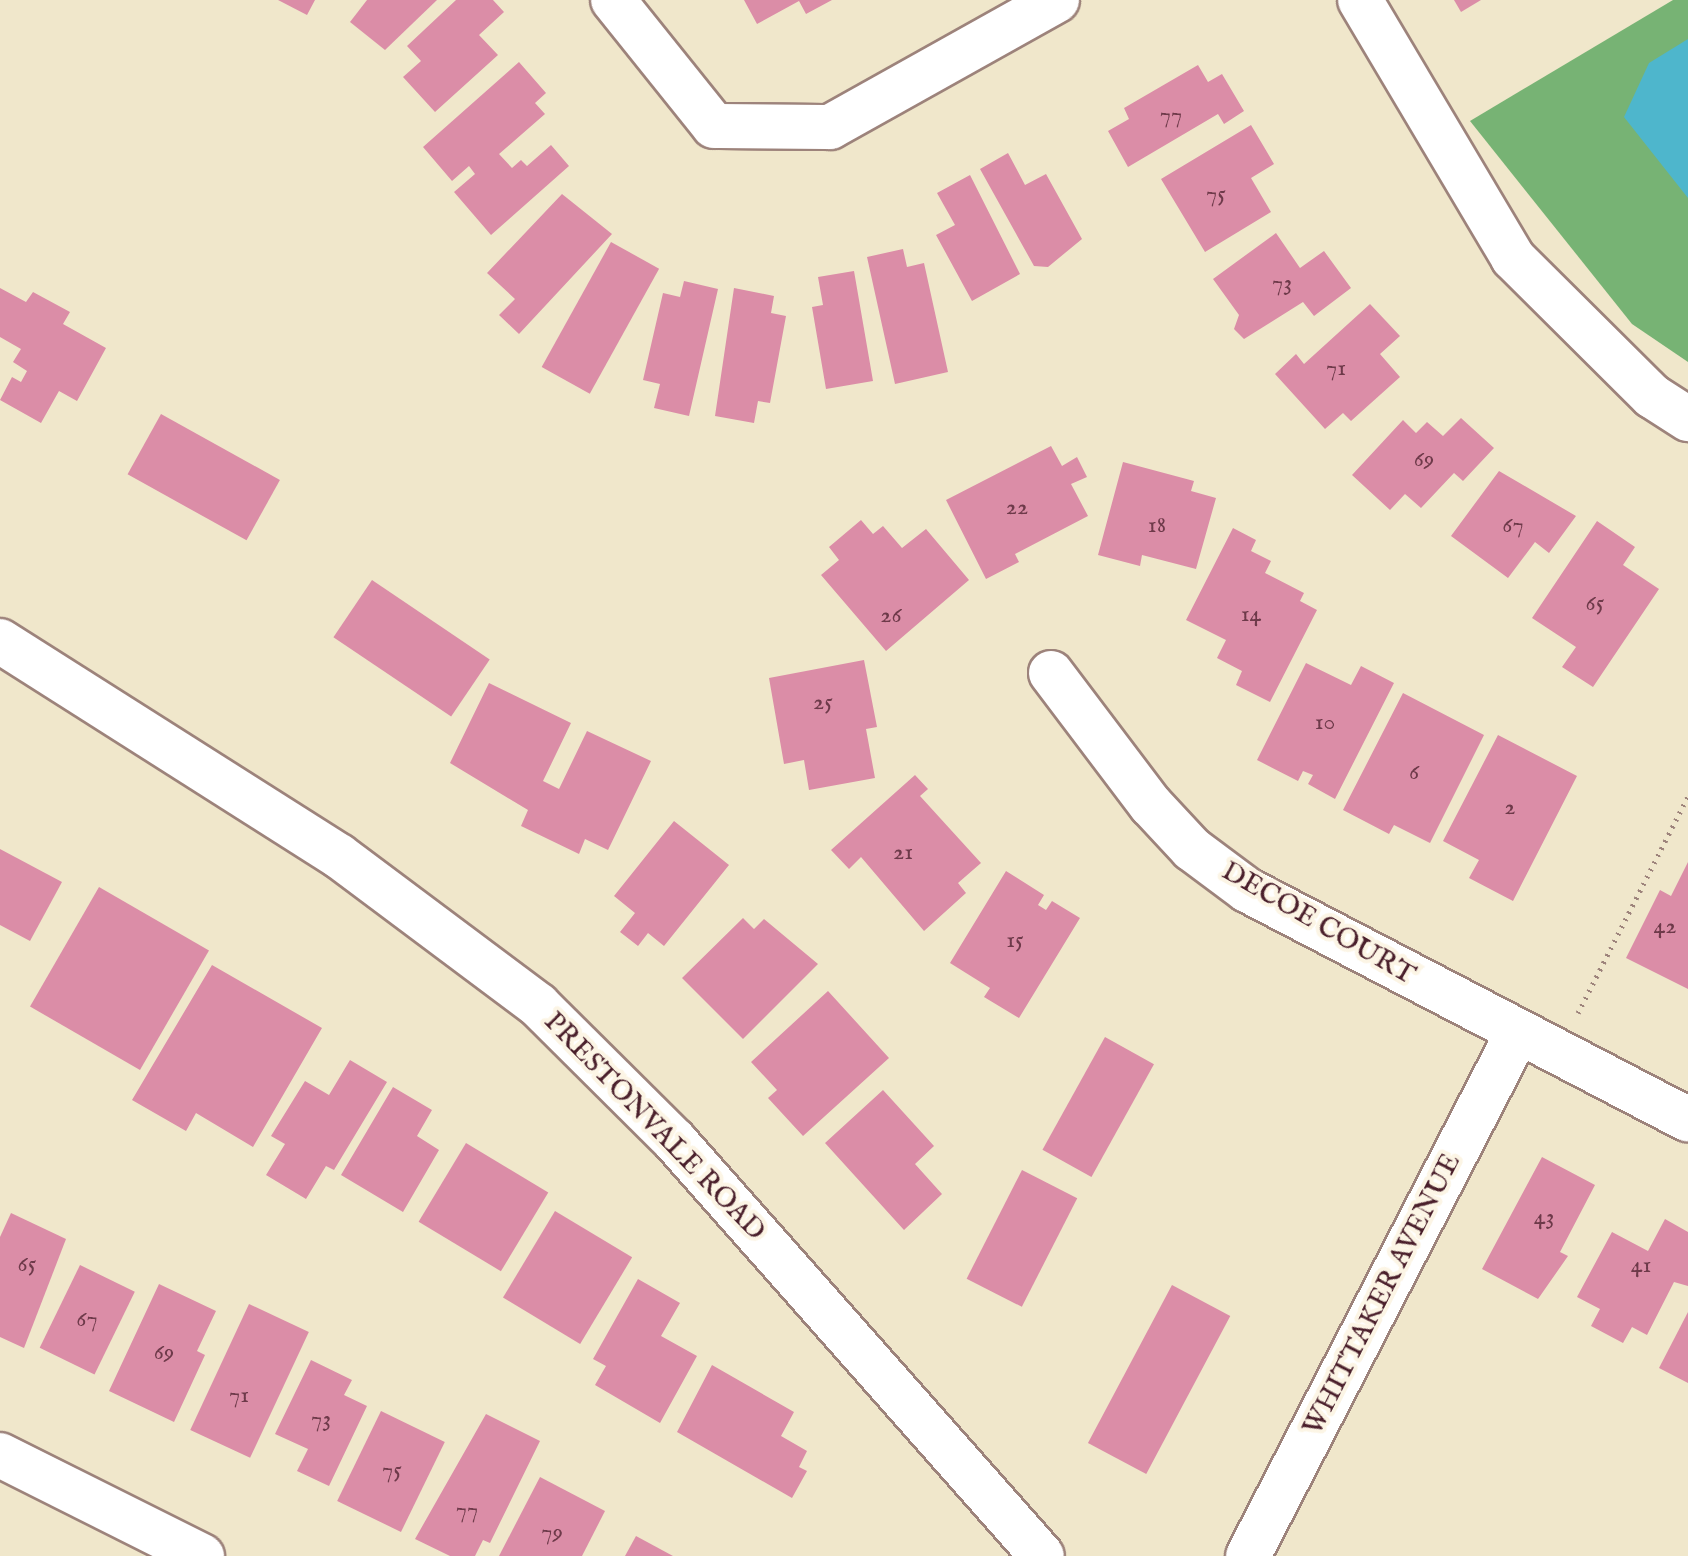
<!DOCTYPE html>
<style>
body{margin:0}
#map{position:relative;width:1688px;height:1556px;overflow:hidden;background:#f0e7cb;font-family:"IM FELL English",serif}
div>[style]{position:absolute}
.forest>*{inset:0;background:#77b374}
.water>*{inset:0;background:#4eb6cc}
.building>*{inset:0;background:#db8da7;transform-origin:0 0}
.path>*{height:5px;margin-top:-2.5px;transform-origin:0;background:repeating-linear-gradient(90deg,#9d837b 0 2px,transparent 0 8px)}
.roads{filter:drop-shadow(2px 0 #9d837b) drop-shadow(-2px 0 #9d837b) drop-shadow(0 2px #9d837b) drop-shadow(0 -2px #9d837b)}
.minor>*{height:44px;margin:-22px;padding:0 22px;transform-origin:22px;border-radius:22px;background:#fff}
span{translate:-50% -50%;white-space:nowrap;text-align:center;line-height:1.15;-webkit-text-stroke:8px #fcf5e5;paint-order:stroke}
.number-label{font-size:24px;color:#6e3a4a}
.number-label span{-webkit-text-stroke-width:0}
.street-label{font-size:28px;color:#4a1f2b}
</style>
<div id="map">
<div class="forest">
<div style="clip-path:polygon(1673px 0,1688px 0,1688px 362px,1632px 324px,1470px 121px)"></div>
</div>
<div class="water">
<div style="clip-path:polygon(1688px 39px,1688px 198px,1624px 117px,1649px 63px)"></div>
</div>
<div class="building">
<div style="clip-path:polygon(278px 0,315px 0,307px 15px)"></div>
<div style="clip-path:polygon(367px 0,437px 0,385px 50px,350px 22px)"></div>
<div style="clip-path:polygon(456px 0,493px 0,504px 12px,479px 35px,498px 55px,435px 112px,403px 77px,421px 61px,407px 46px)"></div>
<div style="clip-path:polygon(744px 0,832px 0,806px 14px,799px 1px,757px 24px)"></div>
<div style="clip-path:polygon(1454px 0,1481px 0,1461px 12px)"></div>
<div style="clip-path:polygon(519px 62px,546px 93px,535px 103px,545px 114px,499px 154px,512px 168px,521px 160px,527px 166px,551px 145px,569px 166px,491px 235px,454px 192px,475px 174px,469px 166px,452px 181px,423px 147px)"></div>
<div style="clip-path:polygon(1198px 65px,1208px 82px,1222px 74px,1244px 111px,1224px 124px,1218px 114px,1128px 167px,1108px 131px,1129px 119px,1124px 108px)"></div>
<div style="clip-path:polygon(1251px 125px,1274px 164px,1251px 178px,1271px 212px,1205px 252px,1161px 179px)"></div>
<div style="clip-path:polygon(1008px 153px,1025px 185px,1046px 174px,1082px 239px,1048px 267px,1034px 266px,980px 169px)"></div>
<div style="clip-path:polygon(970px 175px,1020px 274px,972px 301px,936px 235px,955px 225px,937px 193px)"></div>
<div style="clip-path:polygon(562px 194px,612px 234px,519px 334px,499px 315px,515px 299px,487px 273px)"></div>
<div style="clip-path:polygon(1276px 233px,1300px 268px,1324px 251px,1351px 288px,1314px 316px,1303px 302px,1244px 339px,1234px 329px,1239px 315px,1213px 279px)"></div>
<div style="left:611px;top:242px;width:55px;height:143px;rotate:29deg"></div>
<div style="clip-path:polygon(903px 249px,907px 267px,924px 263px,948px 372px,895px 384px,867px 257px)"></div>
<div style="clip-path:polygon(854px 271px,873px 381px,826px 389px,812px 307px,823px 305px,818px 277px)"></div>
<div style="clip-path:polygon(684px 281px,718px 289px,689px 416px,654px 408px,660px 384px,643px 380px,663px 293px,680px 297px)"></div>
<div style="clip-path:polygon(0 288px,26px 302px,33px 292px,70px 312px,63px 324px,106px 348px,77px 401px,59px 391px,41px 423px,0 400px,12px 377px,21px 382px,27px 371px,13px 362px,21px 349px,0 337px)"></div>
<div style="clip-path:polygon(734px 288px,774px 296px,771px 313px,786px 316px,770px 403px,758px 401px,754px 423px,715px 416px)"></div>
<div style="clip-path:polygon(1370px 304px,1400px 336px,1380px 354px,1400px 377px,1351px 421px,1343px 413px,1325px 429px,1275px 374px,1296px 354px,1304px 364px)"></div>
<div style="left:161px;top:414px;width:136px;height:69px;rotate:29deg"></div>
<div style="clip-path:polygon(1461px 418px,1494px 448px,1463px 481px,1454px 473px,1421px 508px,1405px 494px,1390px 510px,1352px 475px,1403px 420px,1416px 433px,1427px 422px,1443px 436px)"></div>
<div style="clip-path:polygon(1051px 446px,1062px 466px,1077px 457px,1087px 477px,1071px 484px,1088px 516px,1015px 554px,1019px 562px,986px 579px,946px 500px)"></div>
<div style="clip-path:polygon(1123px 462px,1194px 481px,1191px 491px,1216px 498px,1196px 569px,1142px 555px,1140px 566px,1098px 555px)"></div>
<div style="clip-path:polygon(1499px 471px,1576px 516px,1549px 553px,1535px 542px,1508px 578px,1451px 536px)"></div>
<div style="clip-path:polygon(861px 520px,873px 534px,883px 526px,902px 548px,926px 529px,969px 580px,886px 651px,821px 575px,839px 560px,829px 547px)"></div>
<div style="clip-path:polygon(1597px 521px,1635px 547px,1623px 565px,1659px 589px,1593px 687px,1562px 667px,1576px 647px,1532px 618px)"></div>
<div style="clip-path:polygon(1233px 528px,1256px 540px,1251px 551px,1271px 561px,1265px 573px,1304px 593px,1300px 601px,1317px 610px,1270px 702px,1236px 685px,1242px 671px,1217px 658px,1226px 640px,1186px 620px)"></div>
<div style="left:372px;top:580px;width:142px;height:69px;rotate:34deg"></div>
<div style="clip-path:polygon(864px 660px,877px 727px,866px 729px,875px 778px,809px 790px,804px 760px,784px 764px,769px 678px)"></div>
<div style="clip-path:polygon(1306px 663px,1351px 685px,1361px 666px,1394px 683px,1335px 799px,1308px 784px,1313px 775px,1303px 771px,1298px 781px,1257px 760px)"></div>
<div style="clip-path:polygon(489px 683px,571px 723px,543px 781px,559px 789px,587px 731px,651px 761px,608px 850px,585px 839px,579px 854px,521px 826px,528px 810px,450px 763px)"></div>
<div style="clip-path:polygon(1403px 693px,1484px 735px,1430px 843px,1394px 825px,1389px 834px,1343px 810px)"></div>
<div style="clip-path:polygon(1498px 735px,1577px 776px,1513px 901px,1469px 878px,1479px 860px,1443px 841px)"></div>
<div style="clip-path:polygon(915px 775px,928px 789px,920px 796px,981px 863px,958px 883px,966px 893px,924px 931px,861px 857px,849px 869px,831px 850px)"></div>
<div style="clip-path:polygon(674px 821px,729px 865px,664px 946px,648px 933px,638px 946px,620px 932px,635px 913px,614px 896px)"></div>
<div style="clip-path:polygon(0 849px,62px 882px,30px 941px,0 925px)"></div>
<div style="clip-path:polygon(1688px 862px,1688px 989px,1626px 958px,1660px 890px,1671px 896px)"></div>
<div style="clip-path:polygon(1006px 871px,1044px 895px,1038px 905px,1046px 910px,1052px 901px,1080px 918px,1019px 1018px,984px 997px,990px 988px,950px 963px)"></div>
<div style="left:99px;top:887px;width:127px;height:138px;rotate:30deg"></div>
<div style="clip-path:polygon(743px 918px,754px 929px,764px 919px,818px 964px,743px 1039px,682px 978px)"></div>
<div style="clip-path:polygon(212px 965px,322px 1028px,253px 1147px,196px 1113px,186px 1131px,132px 1100px)"></div>
<div style="clip-path:polygon(828px 991px,889px 1058px,803px 1136px,768px 1098px,777px 1090px,751px 1062px)"></div>
<div style="left:1105px;top:1037px;width:56px;height:129px;rotate:29deg"></div>
<div style="clip-path:polygon(350px 1060px,387px 1082px,334px 1170px,326px 1166px,306px 1199px,266px 1175px,285px 1144px,271px 1136px,305px 1081px,329px 1095px)"></div>
<div style="clip-path:polygon(393px 1087px,432px 1110px,417px 1136px,439px 1150px,403px 1212px,341px 1175px)"></div>
<div style="clip-path:polygon(883px 1090px,934px 1146px,915px 1164px,942px 1194px,904px 1230px,825px 1143px)"></div>
<div style="left:466px;top:1143px;width:96px;height:92px;rotate:31deg"></div>
<div style="clip-path:polygon(1542px 1157px,1595px 1185px,1560px 1252px,1568px 1256px,1538px 1299px,1482px 1269px)"></div>
<div style="left:1022px;top:1170px;width:62px;height:122px;rotate:27deg"></div>
<div style="left:555px;top:1211px;width:90px;height:101px;rotate:31deg"></div>
<div style="clip-path:polygon(11px 1213px,66px 1239px,24px 1348px,0 1337px,0 1237px)"></div>
<div style="clip-path:polygon(1665px 1219px,1688px 1232px,1688px 1286px,1674px 1282px,1647px 1335px,1632px 1327px,1623px 1343px,1591px 1326px,1600px 1309px,1577px 1297px,1612px 1232px,1648px 1251px)"></div>
<div style="left:80px;top:1265px;width:61px;height:92px;rotate:26deg"></div>
<div style="clip-path:polygon(638px 1279px,680px 1303px,661px 1336px,697px 1356px,660px 1423px,595px 1385px,606px 1366px,593px 1359px)"></div>
<div style="clip-path:polygon(159px 1284px,216px 1311px,197px 1351px,205px 1355px,174px 1422px,109px 1391px)"></div>
<div style="left:1172px;top:1285px;width:66px;height:179px;rotate:28deg"></div>
<div style="left:249px;top:1304px;width:66px;height:139px;rotate:25deg"></div>
<div style="clip-path:polygon(1688px 1312px,1688px 1383px,1659px 1368px)"></div>
<div style="clip-path:polygon(311px 1360px,352px 1380px,344px 1395px,367px 1406px,329px 1486px,297px 1471px,308px 1449px,275px 1434px)"></div>
<div style="clip-path:polygon(712px 1365px,794px 1412px,781px 1436px,807px 1451px,799px 1467px,807px 1471px,792px 1498px,677px 1432px)"></div>
<div style="left:381px;top:1411px;width:71px;height:100px;rotate:26deg"></div>
<div style="clip-path:polygon(486px 1414px,540px 1441px,490px 1543px,483px 1540px,475px 1556px,450px 1556px,415px 1539px)"></div>
<div style="clip-path:polygon(540px 1477px,605px 1511px,582px 1556px,499px 1556px)"></div>
<div style="clip-path:polygon(636px 1536px,673px 1556px,625px 1556px)"></div>
</div>
<div class="path">
<div style="left:1578px;top:1013px;width:243px;rotate:-63.1deg"></div>
</div>
<div class="roads">
<div class="minor">
<div style="left:613px;top:0;width:161px;rotate:51.3deg"></div>
<div style="left:714px;top:126px;width:116px;rotate:0.5deg"></div>
<div style="left:830px;top:127px;width:260px;rotate:-29.2deg"></div>
<div style="left:1360px;top:0;width:300px;rotate:59.3deg"></div>
<div style="left:1513px;top:258px;width:196px;rotate:44.8deg"></div>
<div style="left:1652px;top:396px;width:43px;rotate:32.6deg"></div>
<div style="left:0;top:641px;width:401px;rotate:32.4deg"></div>
<div style="left:339px;top:856px;width:249px;rotate:36.8deg"></div>
<div style="left:538px;top:1005px;width:192px;rotate:44.8deg"></div>
<div style="left:674px;top:1140px;width:555px;rotate:48.5deg"></div>
<div style="left:1051px;top:673px;width:166px;rotate:52.9deg"></div>
<div style="left:1151px;top:805px;width:60px;rotate:47deg"></div>
<div style="left:1192px;top:849px;width:69px;rotate:36.7deg"></div>
<div style="left:1247px;top:890px;width:497px;rotate:27.5deg"></div>
<div style="left:0;top:1455px;width:226px;rotate:26.6deg"></div>
<div style="left:1248px;top:1556px;width:587px;rotate:-62.74deg"></div>
</div>
</div>
<div class="number-label">
<span style="left:1171px;top:116px">77</span>
<span style="left:1216px;top:195px">75</span>
<span style="left:1282px;top:284px">73</span>
<span style="left:1336px;top:369px">71</span>
<span style="left:1424px;top:460px">69</span>
<span style="left:1017px;top:508px">22</span>
<span style="left:1157px;top:526px">18</span>
<span style="left:1513px;top:526px">67</span>
<span style="left:1595px;top:604px">65</span>
<span style="left:1251px;top:615px">14</span>
<span style="left:891px;top:616px">26</span>
<span style="left:823px;top:703px">25</span>
<span style="left:1325px;top:723px">10</span>
<span style="left:1414px;top:773px">6</span>
<span style="left:1510px;top:808px">2</span>
<span style="left:903px;top:853px">21</span>
<span style="left:1665px;top:927px">42</span>
<span style="left:1015px;top:941px">15</span>
<span style="left:1544px;top:1218px">43</span>
<span style="left:27px;top:1265px">65</span>
<span style="left:1641px;top:1266px">41</span>
<span style="left:87px;top:1320px">67</span>
<span style="left:164px;top:1353px">69</span>
<span style="left:239px;top:1396px">71</span>
<span style="left:321px;top:1420px">73</span>
<span style="left:392px;top:1471px">75</span>
<span style="left:467px;top:1511px">77</span>
<span style="left:552px;top:1533px">79</span>
</div>
<div class="street-label">
<span style="left:1318px;top:924px;rotate:30deg">DECOE COURT</span>
<span style="left:654px;top:1127px;rotate:46deg">PRESTONVALE ROAD</span>
<span style="left:1383px;top:1295px;rotate:-63deg">WHITTAKER AVENUE</span>
</div>
</div>
